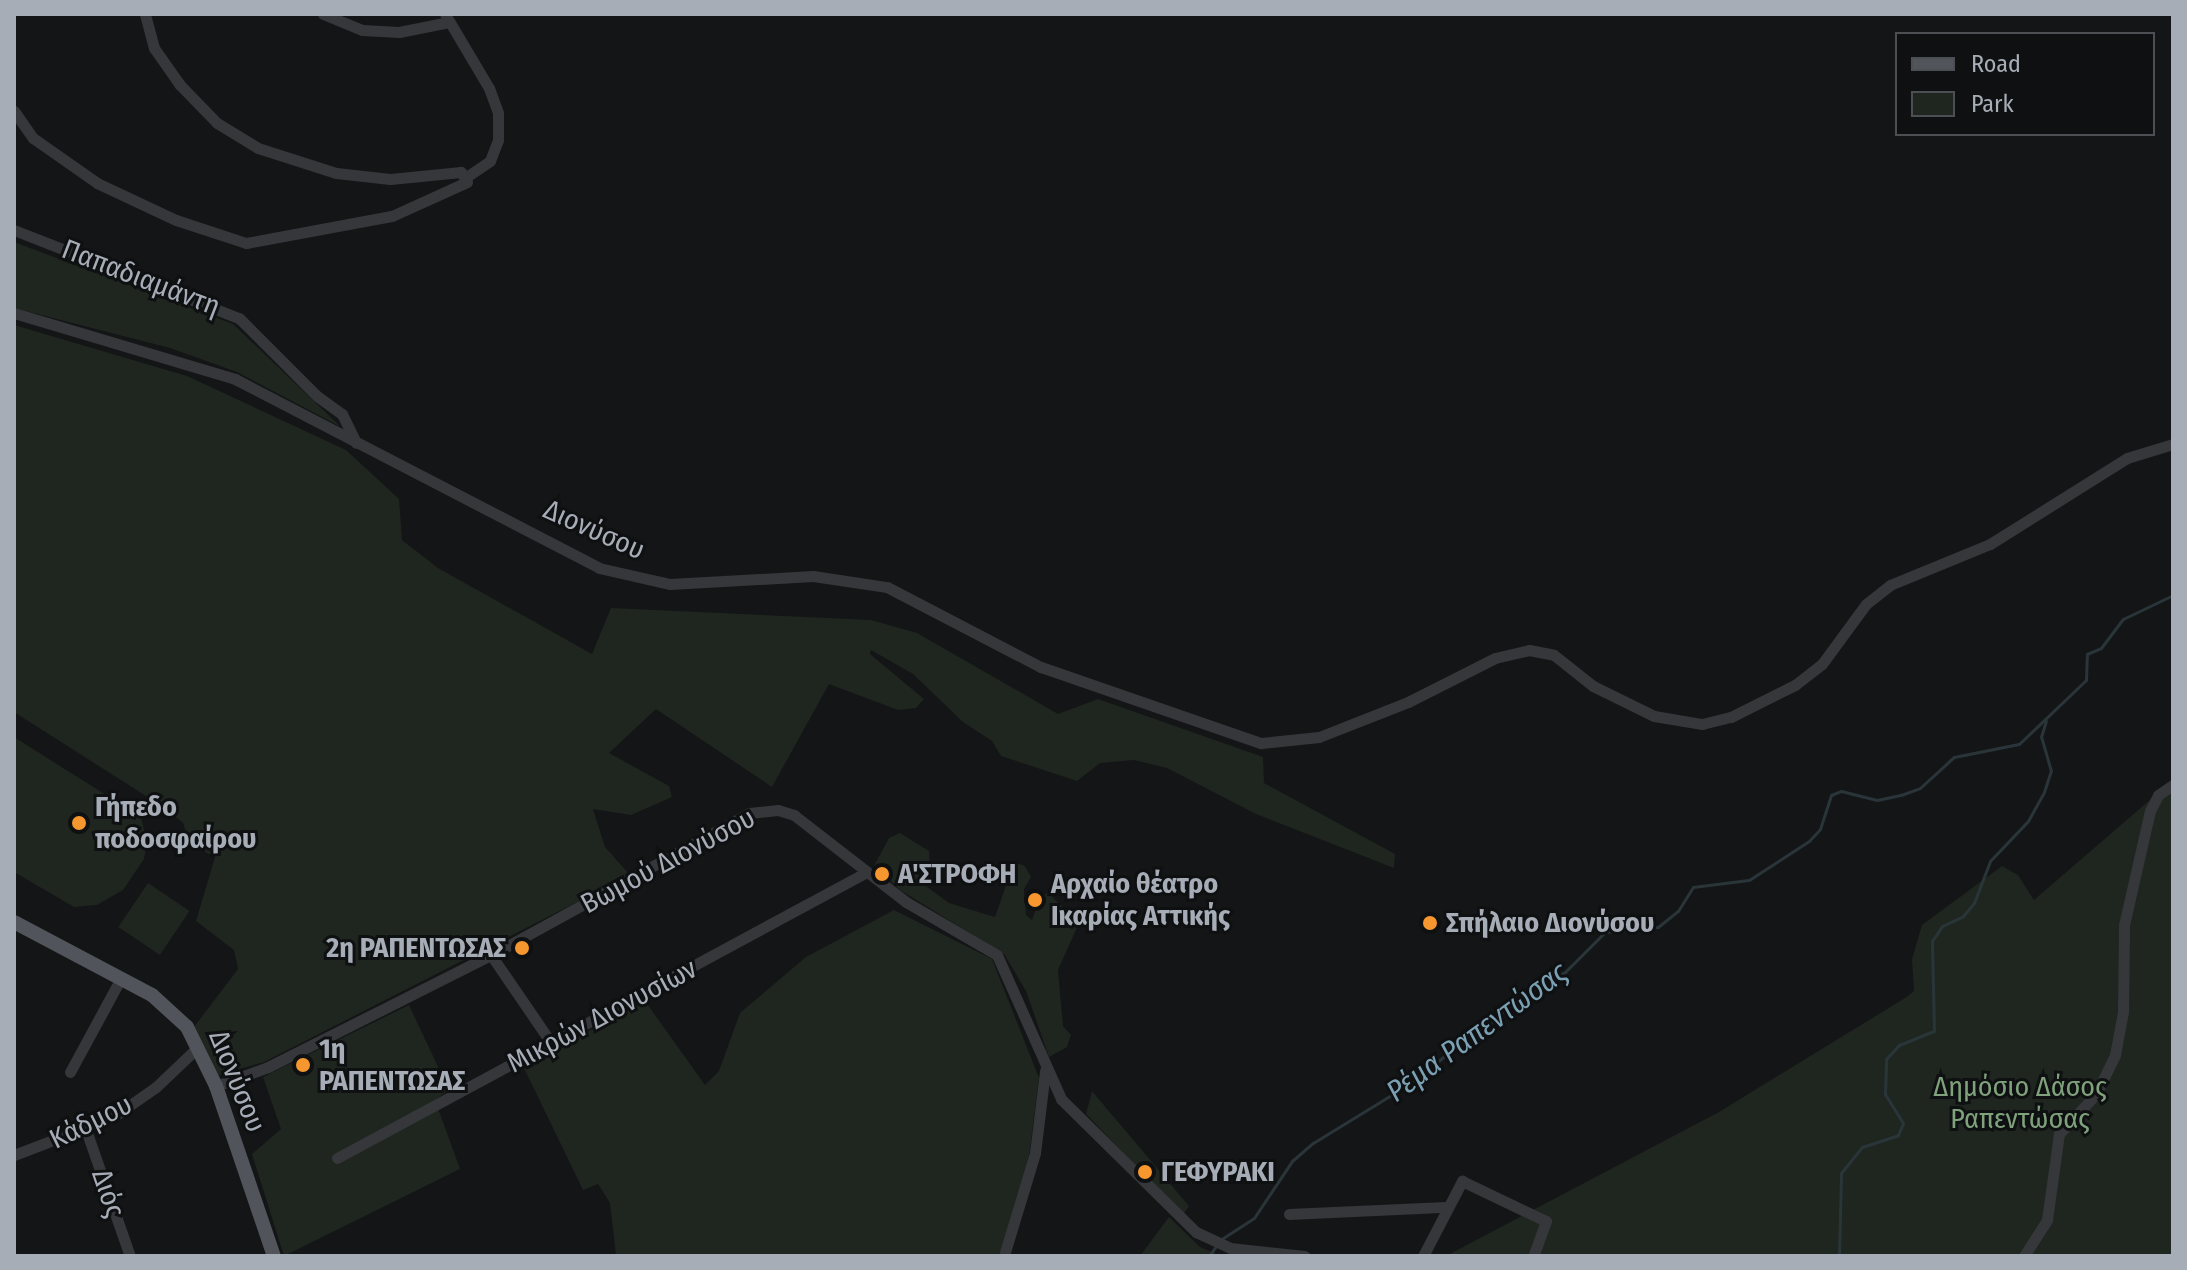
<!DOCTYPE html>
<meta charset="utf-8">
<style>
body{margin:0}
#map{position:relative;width:2187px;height:1270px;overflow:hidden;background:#141516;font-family:"Fira Sans Condensed",sans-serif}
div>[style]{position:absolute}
.green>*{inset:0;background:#1e261f;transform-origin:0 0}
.stream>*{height:3px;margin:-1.5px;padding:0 1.5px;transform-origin:1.5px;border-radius:1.5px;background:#2a353a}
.minor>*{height:11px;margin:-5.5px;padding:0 5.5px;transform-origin:5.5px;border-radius:5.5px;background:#35373b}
.major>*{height:14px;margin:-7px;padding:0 7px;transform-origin:7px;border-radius:7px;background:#51545a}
.dots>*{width:22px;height:22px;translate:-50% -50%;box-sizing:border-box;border:4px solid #0f1011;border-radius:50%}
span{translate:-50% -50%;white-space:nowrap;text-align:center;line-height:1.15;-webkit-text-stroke:6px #0f1011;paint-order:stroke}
.street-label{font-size:28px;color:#a6adb7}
.poi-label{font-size:28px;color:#a6adb7;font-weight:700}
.left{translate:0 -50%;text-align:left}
.right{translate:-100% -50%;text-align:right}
.park-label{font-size:28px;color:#7fa27c}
.water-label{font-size:30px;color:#7ca0b3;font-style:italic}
.frame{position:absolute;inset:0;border:16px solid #a6adb7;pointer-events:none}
.legend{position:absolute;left:1895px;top:32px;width:260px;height:104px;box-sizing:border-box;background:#0f1011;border:2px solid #4b4f53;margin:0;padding:10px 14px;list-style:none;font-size:24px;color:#a6adb7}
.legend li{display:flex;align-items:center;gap:16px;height:40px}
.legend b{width:40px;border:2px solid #4b4f53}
</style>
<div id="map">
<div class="green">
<div style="clip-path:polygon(14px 242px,233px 324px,341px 427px,237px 372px,170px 348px,14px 308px)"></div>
<div style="clip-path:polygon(14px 325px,187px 376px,346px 450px,399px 499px,402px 540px,438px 568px,592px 654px,611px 608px,871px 620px,917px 633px,1058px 714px,1098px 699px,1263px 757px,1264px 783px,1395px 854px,1394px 868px,1256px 814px,1167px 768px,1134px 760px,1100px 763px,1077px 781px,1001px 756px,992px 741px,963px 722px,913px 674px,871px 650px,870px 654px,924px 699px,916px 708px,898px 710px,829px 684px,772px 787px,656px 709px,609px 753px,669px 786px,672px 797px,631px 815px,593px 809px,605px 847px,630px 875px,264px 1062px,216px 1076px,194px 1027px,238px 969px,234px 950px,196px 921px,215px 857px,190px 844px,183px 823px,168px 810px,14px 712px)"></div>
<div style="clip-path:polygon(14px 737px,141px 817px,147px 842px,144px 859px,123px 890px,97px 905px,74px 907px,14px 872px)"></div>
<div style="clip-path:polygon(2173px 780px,2173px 1256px,1446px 1256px,1719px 1112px,1905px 998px,1914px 991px,1912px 959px,1922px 925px,2002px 866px,2018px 875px,2034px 900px)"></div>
<div style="clip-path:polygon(900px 833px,929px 851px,930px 864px,919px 871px,919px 881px,949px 903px,995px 917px,1014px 862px,1025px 866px,1031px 877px,1024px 889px,1026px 915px,1032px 920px,1041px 895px,1048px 893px,1079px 923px,1058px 970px,1063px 1026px,1071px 1035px,1067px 1047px,1049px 1057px,1026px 991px,1004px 954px,900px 890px,874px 866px,889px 838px)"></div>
<div style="left:148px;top:883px;width:50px;height:53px;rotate:34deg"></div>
<div style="clip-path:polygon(894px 910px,992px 959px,1039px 1078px,1028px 1164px,999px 1256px,616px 1256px,610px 1203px,598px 1184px,583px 1190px,523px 1066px,645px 1001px,705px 1085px,719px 1071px,740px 1013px,806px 957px)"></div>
<div style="clip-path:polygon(409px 1005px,449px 1090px,435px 1100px,460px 1169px,284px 1256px,252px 1154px,281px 1129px,263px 1077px)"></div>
<div style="clip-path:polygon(1092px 1091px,1189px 1206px,1183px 1215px,1086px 1114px)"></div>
<div style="clip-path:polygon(1169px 1217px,1200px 1247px,1221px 1256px,1140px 1256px)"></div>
</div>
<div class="stream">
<div style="left:1220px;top:1240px;width:40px;rotate:-32.9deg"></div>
<div style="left:1254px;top:1218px;width:69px;rotate:-56.3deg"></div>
<div style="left:1292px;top:1161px;width:28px;rotate:-41deg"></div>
<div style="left:1313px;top:1143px;width:119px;rotate:-31.5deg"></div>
<div style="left:1414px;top:1081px;width:43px;rotate:-39.3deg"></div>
<div style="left:1447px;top:1054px;width:13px;rotate:-67deg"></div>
<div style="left:1452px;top:1042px;width:38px;rotate:-25deg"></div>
<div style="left:1487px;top:1026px;width:63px;rotate:-40.5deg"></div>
<div style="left:1535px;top:985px;width:33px;rotate:-23deg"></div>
<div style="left:1565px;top:972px;width:57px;rotate:-45deg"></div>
<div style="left:1605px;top:932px;width:53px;rotate:-5.4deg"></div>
<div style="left:1658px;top:927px;width:26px;rotate:-39deg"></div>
<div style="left:1678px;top:911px;width:28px;rotate:-58deg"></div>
<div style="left:1693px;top:887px;width:56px;rotate:-7.1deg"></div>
<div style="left:1749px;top:880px;width:72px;rotate:-33deg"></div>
<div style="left:1809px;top:841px;width:16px;rotate:-47deg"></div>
<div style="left:1820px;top:829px;width:36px;rotate:-72deg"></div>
<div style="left:1831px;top:795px;width:11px;rotate:-22deg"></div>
<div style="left:1841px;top:791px;width:37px;rotate:14deg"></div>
<div style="left:1877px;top:800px;width:25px;rotate:-12deg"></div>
<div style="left:1901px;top:795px;width:20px;rotate:-20deg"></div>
<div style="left:1920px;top:788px;width:46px;rotate:-42.4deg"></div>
<div style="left:1954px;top:757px;width:66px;rotate:-11.3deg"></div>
<div style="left:2019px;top:744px;width:93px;rotate:-43.7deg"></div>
<div style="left:2086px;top:680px;width:26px;rotate:-88deg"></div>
<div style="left:2087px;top:654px;width:15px;rotate:-23deg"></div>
<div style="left:2101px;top:648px;width:36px;rotate:-53deg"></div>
<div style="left:2123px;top:619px;width:55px;rotate:-25.6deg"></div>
<div style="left:1209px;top:1256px;width:12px;rotate:-55deg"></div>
<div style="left:1839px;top:1256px;width:83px;rotate:-88.6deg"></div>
<div style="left:1841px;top:1173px;width:33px;rotate:-51deg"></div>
<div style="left:1862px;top:1147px;width:38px;rotate:-18deg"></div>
<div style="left:1898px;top:1135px;width:13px;rotate:-67deg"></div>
<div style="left:1903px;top:1123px;width:34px;rotate:-122deg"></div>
<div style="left:1885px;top:1094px;width:35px;rotate:-88deg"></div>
<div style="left:1886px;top:1059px;width:19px;rotate:-47deg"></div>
<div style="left:1899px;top:1045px;width:38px;rotate:-22deg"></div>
<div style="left:1934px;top:1031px;width:90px;rotate:-91.3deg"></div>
<div style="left:1932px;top:941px;width:18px;rotate:-56deg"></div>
<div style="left:1942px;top:926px;width:23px;rotate:-25deg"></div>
<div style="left:1963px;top:916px;width:17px;rotate:-50deg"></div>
<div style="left:1974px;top:903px;width:45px;rotate:-69.1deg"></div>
<div style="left:1990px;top:861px;width:55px;rotate:-46.5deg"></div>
<div style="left:2028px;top:821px;width:33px;rotate:-61deg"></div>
<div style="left:2044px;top:792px;width:22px;rotate:-72deg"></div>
<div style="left:2051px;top:771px;width:35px;rotate:-106deg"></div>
<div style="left:2041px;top:737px;width:17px;rotate:-73deg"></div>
</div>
<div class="minor">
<div style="left:323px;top:14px;width:42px;rotate:22.3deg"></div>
<div style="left:362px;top:30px;width:37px;rotate:3deg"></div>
<div style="left:399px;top:32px;width:51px;rotate:-11.3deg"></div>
<div style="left:445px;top:14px;width:86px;rotate:59.3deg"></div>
<div style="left:489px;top:88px;width:27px;rotate:70deg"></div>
<div style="left:498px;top:113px;width:27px;rotate:90deg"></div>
<div style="left:498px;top:140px;width:22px;rotate:111deg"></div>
<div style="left:490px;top:161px;width:29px;rotate:146deg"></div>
<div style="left:14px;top:111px;width:33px;rotate:55deg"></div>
<div style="left:33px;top:138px;width:78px;rotate:35.1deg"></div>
<div style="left:97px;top:183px;width:87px;rotate:25.1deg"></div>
<div style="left:176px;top:220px;width:74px;rotate:18.2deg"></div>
<div style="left:246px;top:243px;width:148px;rotate:-10.5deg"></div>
<div style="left:392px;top:216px;width:82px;rotate:-24.4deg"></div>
<div style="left:467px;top:182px;width:12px;rotate:-121deg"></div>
<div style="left:461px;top:172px;width:71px;rotate:174.4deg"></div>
<div style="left:390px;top:179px;width:54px;rotate:-173.7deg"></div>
<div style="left:336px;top:173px;width:82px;rotate:-162.2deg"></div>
<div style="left:258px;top:148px;width:48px;rotate:-148.6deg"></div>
<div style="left:217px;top:123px;width:53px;rotate:-134.2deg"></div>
<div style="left:180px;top:85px;width:45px;rotate:-125.1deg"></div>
<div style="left:154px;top:48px;width:35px;rotate:-105deg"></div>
<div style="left:14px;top:230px;width:242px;rotate:21.4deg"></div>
<div style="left:239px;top:318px;width:110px;rotate:45deg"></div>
<div style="left:317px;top:396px;width:31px;rotate:36deg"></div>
<div style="left:342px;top:414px;width:32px;rotate:64deg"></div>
<div style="left:14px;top:313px;width:231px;rotate:16.6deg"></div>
<div style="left:235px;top:379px;width:410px;rotate:27.4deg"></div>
<div style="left:599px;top:568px;width:73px;rotate:12.7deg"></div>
<div style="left:670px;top:584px;width:143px;rotate:-3.2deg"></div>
<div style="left:813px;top:576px;width:75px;rotate:8.5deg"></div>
<div style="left:887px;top:587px;width:174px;rotate:27.5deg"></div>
<div style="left:1041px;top:667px;width:233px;rotate:19.1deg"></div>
<div style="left:1261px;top:743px;width:58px;rotate:-5.9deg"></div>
<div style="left:1319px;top:737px;width:96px;rotate:-21.5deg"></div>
<div style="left:1408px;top:702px;width:97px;rotate:-26.8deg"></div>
<div style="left:1495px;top:658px;width:35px;rotate:-13deg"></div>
<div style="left:1529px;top:650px;width:25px;rotate:11deg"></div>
<div style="left:1554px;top:655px;width:50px;rotate:38.5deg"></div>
<div style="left:1593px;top:686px;width:68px;rotate:26.2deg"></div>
<div style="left:1654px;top:716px;width:49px;rotate:9.5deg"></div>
<div style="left:1702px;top:724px;width:30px;rotate:-14deg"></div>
<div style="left:1731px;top:717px;width:72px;rotate:-26.6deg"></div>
<div style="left:1795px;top:685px;width:34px;rotate:-38deg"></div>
<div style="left:1822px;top:664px;width:74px;rotate:-53.7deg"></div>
<div style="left:1866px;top:604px;width:31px;rotate:-38deg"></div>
<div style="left:1890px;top:585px;width:108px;rotate:-22.3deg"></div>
<div style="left:1990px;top:544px;width:162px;rotate:-32.1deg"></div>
<div style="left:2127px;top:458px;width:48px;rotate:-16.9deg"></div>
<div style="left:491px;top:955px;width:108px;rotate:55.6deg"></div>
<div style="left:70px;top:1072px;width:107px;rotate:-61.5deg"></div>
<div style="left:216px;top:1086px;width:55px;rotate:-20.1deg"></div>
<div style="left:268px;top:1067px;width:250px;rotate:-26.7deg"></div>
<div style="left:491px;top:955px;width:294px;rotate:-28.8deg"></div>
<div style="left:749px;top:813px;width:29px;rotate:-6deg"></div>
<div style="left:778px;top:810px;width:17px;rotate:17deg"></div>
<div style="left:794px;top:815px;width:142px;rotate:37.8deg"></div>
<div style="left:906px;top:902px;width:105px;rotate:30.2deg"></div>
<div style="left:997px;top:955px;width:158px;rotate:66deg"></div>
<div style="left:1061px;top:1099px;width:190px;rotate:44.6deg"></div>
<div style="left:1196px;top:1232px;width:38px;rotate:25deg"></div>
<div style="left:1230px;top:1248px;width:75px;rotate:6.1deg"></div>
<div style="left:86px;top:1130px;width:133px;rotate:70.8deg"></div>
<div style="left:14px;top:1155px;width:106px;rotate:-21deg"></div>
<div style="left:113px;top:1117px;width:52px;rotate:-34.9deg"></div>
<div style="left:156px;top:1087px;width:58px;rotate:-43.6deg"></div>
<div style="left:337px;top:1158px;width:600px;rotate:-28.36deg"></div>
<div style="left:1289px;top:1214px;width:157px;rotate:-2.6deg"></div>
<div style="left:1005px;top:1252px;width:103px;rotate:-73.1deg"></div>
<div style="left:1035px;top:1153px;width:83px;rotate:-83deg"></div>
<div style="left:1423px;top:1256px;width:85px;rotate:-62.5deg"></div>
<div style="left:1462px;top:1181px;width:93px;rotate:25.5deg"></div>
<div style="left:1546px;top:1221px;width:37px;rotate:110deg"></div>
<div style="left:2024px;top:1256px;width:43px;rotate:-57.4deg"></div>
<div style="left:2047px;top:1220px;width:87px;rotate:-82.1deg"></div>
<div style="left:2059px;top:1134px;width:54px;rotate:-47.2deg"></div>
<div style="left:2096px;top:1094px;width:43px;rotate:-64deg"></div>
<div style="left:2115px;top:1055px;width:44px;rotate:-79.5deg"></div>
<div style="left:2123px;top:1012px;width:87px;rotate:-89.3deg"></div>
<div style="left:2124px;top:925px;width:117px;rotate:-77.2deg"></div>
<div style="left:2150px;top:811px;width:18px;rotate:-63deg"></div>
<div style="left:2158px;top:795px;width:18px;rotate:-34deg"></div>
</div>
<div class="major">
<div style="left:14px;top:922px;width:156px;rotate:27.9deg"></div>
<div style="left:152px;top:995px;width:47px;rotate:42.4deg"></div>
<div style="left:187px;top:1027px;width:66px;rotate:63.8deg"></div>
<div style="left:216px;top:1086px;width:180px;rotate:71.2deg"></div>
</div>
<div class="dots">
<div style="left:79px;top:823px;background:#f5972e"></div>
<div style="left:882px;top:874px;background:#f5972e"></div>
<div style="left:1035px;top:900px;background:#f5972e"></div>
<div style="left:1430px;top:923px;background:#f5972e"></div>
<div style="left:522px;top:948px;background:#f5972e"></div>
<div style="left:303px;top:1065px;background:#f5972e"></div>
<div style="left:1145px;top:1172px;background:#f5972e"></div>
</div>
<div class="street-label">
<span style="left:141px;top:278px;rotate:21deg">Παπαδιαμάντη</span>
<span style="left:594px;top:530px;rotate:24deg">Διονύσου</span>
<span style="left:668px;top:861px;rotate:-28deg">Βωμού Διονύσου</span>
<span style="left:602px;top:1016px;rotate:-28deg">Μικρών Διονυσίων</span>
<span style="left:237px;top:1081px;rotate:68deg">Διονύσου</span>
<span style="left:91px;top:1122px;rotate:-26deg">Κάδμου</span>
<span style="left:108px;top:1193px;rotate:71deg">Διός</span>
</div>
<div class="poi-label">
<span class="left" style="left:95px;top:823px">Γήπεδο<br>ποδοσφαίρου</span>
<span class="left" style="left:898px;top:874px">Α'ΣΤΡΟΦΗ</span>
<span class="left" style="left:1051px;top:900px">Αρχαίο θέατρο<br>Ικαρίας Αττικής</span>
<span class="left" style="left:1446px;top:923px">Σπήλαιο Διονύσου</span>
<span class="right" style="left:506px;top:948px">2η ΡΑΠΕΝΤΩΣΑΣ</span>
<span class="left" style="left:319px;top:1065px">1η<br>ΡΑΠΕΝΤΩΣΑΣ</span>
<span class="left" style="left:1161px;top:1172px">ΓΕΦΥΡΑΚΙ</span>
</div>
<div class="park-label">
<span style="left:2020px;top:1103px">Δημόσιο Δάσος<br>Ραπεντώσας</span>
</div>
<div class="water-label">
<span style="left:1477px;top:1032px;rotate:-36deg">Ρέμα Ραπεντώσας</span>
</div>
<div class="frame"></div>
<ul class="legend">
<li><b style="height:10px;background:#51545a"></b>Road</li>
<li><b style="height:22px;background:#1e261f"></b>Park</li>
</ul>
</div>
